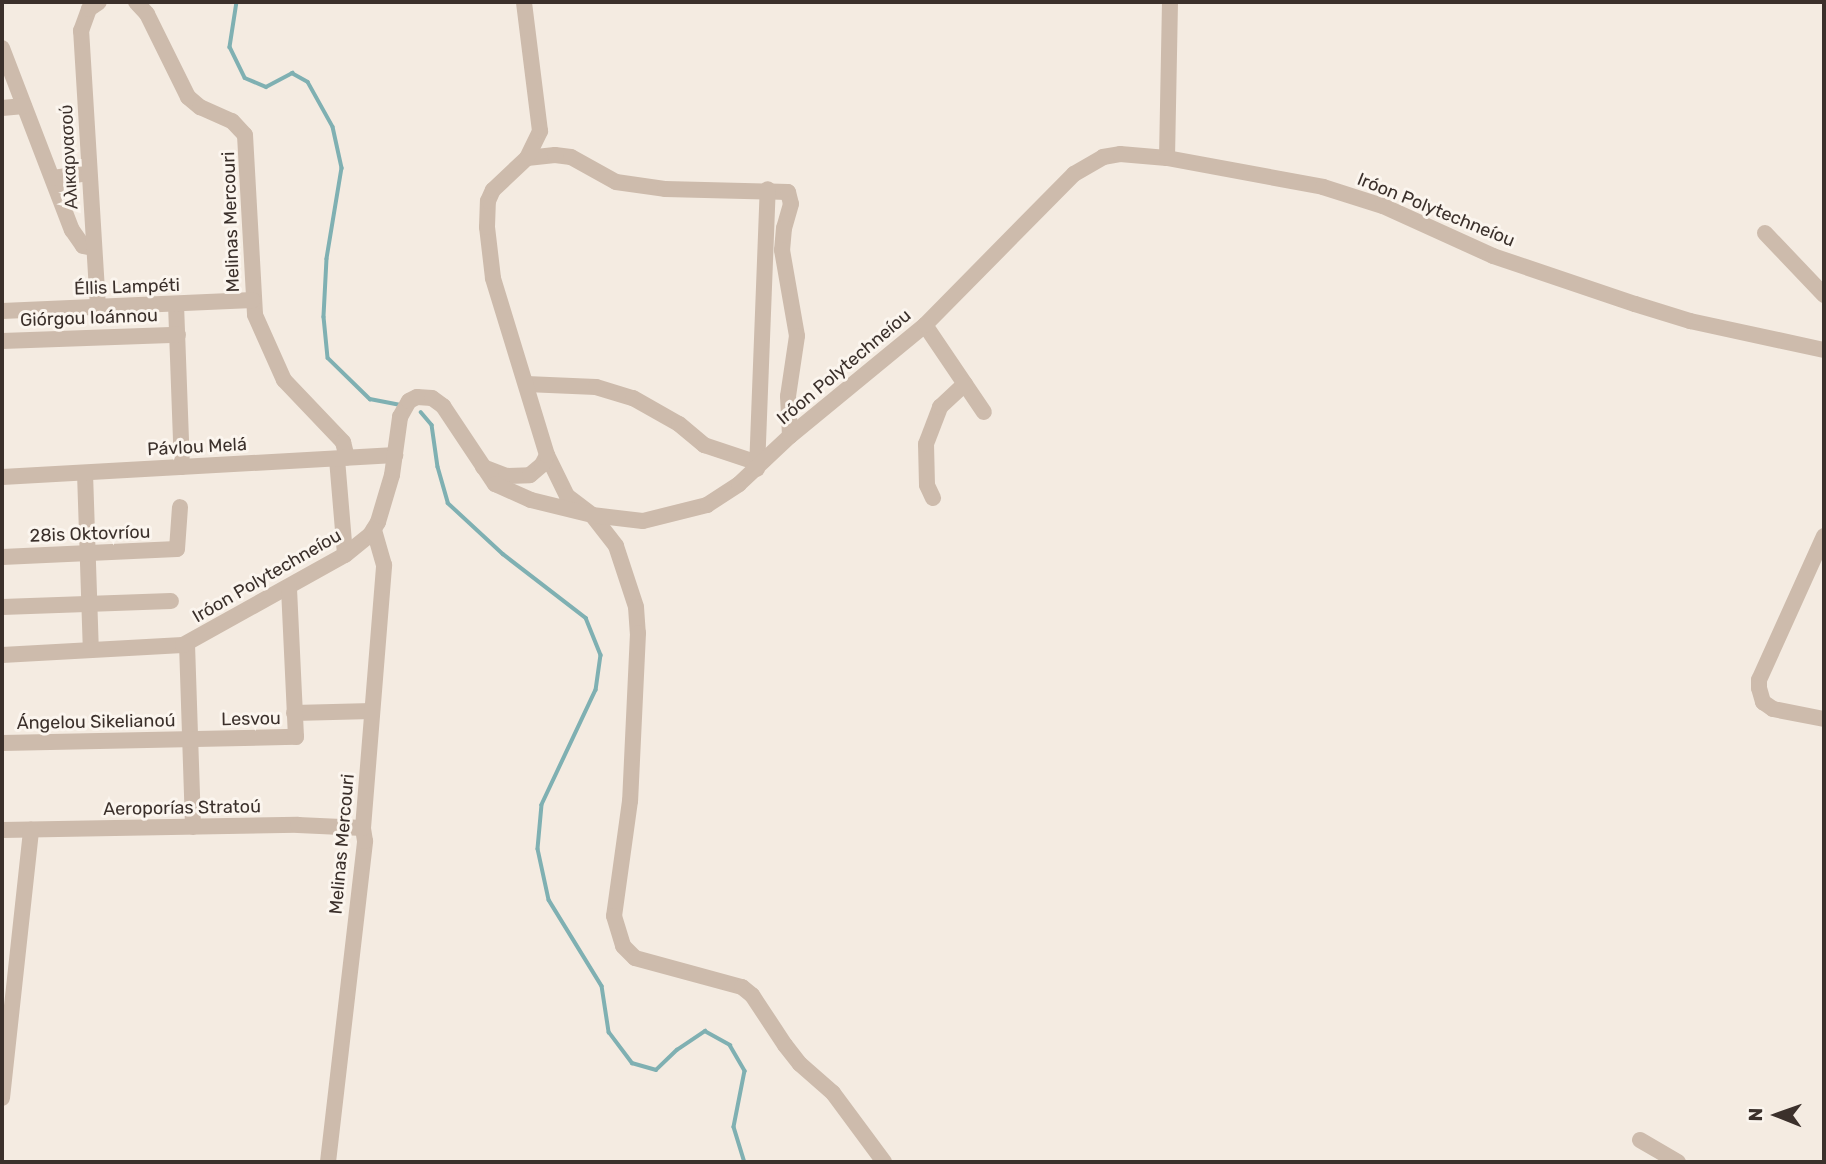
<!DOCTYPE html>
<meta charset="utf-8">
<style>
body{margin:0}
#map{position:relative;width:1826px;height:1164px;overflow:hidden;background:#f4ebe1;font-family:Rubik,sans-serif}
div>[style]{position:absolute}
.stream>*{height:3.5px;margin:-1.75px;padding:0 1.75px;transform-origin:1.75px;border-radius:1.75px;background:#7fb0b2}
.minor>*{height:16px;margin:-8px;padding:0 8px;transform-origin:8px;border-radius:8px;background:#cdbbac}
span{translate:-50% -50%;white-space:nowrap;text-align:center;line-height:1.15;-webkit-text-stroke:6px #fbf5ee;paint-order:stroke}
.street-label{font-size:18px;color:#3b302b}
.frame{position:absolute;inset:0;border:4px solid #3b302b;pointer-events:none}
.north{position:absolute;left:1742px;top:1080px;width:70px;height:70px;-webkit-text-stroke:5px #fbf5ee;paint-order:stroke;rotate:271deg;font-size:19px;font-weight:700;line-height:28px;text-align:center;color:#3b302b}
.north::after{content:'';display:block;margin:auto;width:24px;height:32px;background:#3b302b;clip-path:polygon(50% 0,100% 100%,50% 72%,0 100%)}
</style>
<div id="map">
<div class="stream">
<div style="left:237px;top:2px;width:46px;rotate:98.8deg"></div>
<div style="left:230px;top:47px;width:34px;rotate:64deg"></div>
<div style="left:245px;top:78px;width:23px;rotate:23deg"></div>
<div style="left:266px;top:87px;width:30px;rotate:-28deg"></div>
<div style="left:292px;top:73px;width:18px;rotate:29deg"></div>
<div style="left:308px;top:82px;width:51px;rotate:60.9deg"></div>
<div style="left:333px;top:127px;width:42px;rotate:77.6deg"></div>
<div style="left:342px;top:168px;width:92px;rotate:99.4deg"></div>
<div style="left:327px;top:259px;width:58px;rotate:93deg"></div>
<div style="left:324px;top:317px;width:41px;rotate:84.4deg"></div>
<div style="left:328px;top:358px;width:59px;rotate:44.3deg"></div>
<div style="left:370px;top:399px;width:31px;rotate:11deg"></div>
<div style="left:421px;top:412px;width:17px;rotate:50deg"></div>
<div style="left:432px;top:425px;width:42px;rotate:81.9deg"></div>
<div style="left:438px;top:467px;width:37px;rotate:74deg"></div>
<div style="left:448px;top:503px;width:75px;rotate:42.8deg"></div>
<div style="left:503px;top:554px;width:105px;rotate:37.6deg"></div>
<div style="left:586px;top:618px;width:40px;rotate:68deg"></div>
<div style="left:601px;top:655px;width:35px;rotate:98deg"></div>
<div style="left:596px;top:690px;width:127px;rotate:115.2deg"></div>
<div style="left:542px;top:805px;width:44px;rotate:95.2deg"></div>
<div style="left:538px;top:849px;width:52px;rotate:77.8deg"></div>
<div style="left:549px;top:900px;width:101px;rotate:58.4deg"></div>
<div style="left:602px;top:986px;width:47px;rotate:81.3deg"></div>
<div style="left:609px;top:1032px;width:39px;rotate:53deg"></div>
<div style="left:632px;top:1063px;width:25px;rotate:16deg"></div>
<div style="left:656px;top:1070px;width:29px;rotate:-44deg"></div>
<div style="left:677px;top:1050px;width:34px;rotate:-34deg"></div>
<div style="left:705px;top:1031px;width:29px;rotate:29deg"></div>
<div style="left:730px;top:1045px;width:30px;rotate:60deg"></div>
<div style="left:745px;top:1071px;width:57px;rotate:101.1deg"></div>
<div style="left:734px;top:1127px;width:37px;rotate:73deg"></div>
</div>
<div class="minor">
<div style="left:136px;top:2px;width:16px;rotate:47deg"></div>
<div style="left:147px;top:14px;width:93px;rotate:63.7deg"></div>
<div style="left:188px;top:97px;width:16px;rotate:40deg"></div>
<div style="left:200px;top:107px;width:35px;rotate:24deg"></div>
<div style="left:232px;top:121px;width:19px;rotate:47deg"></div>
<div style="left:245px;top:135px;width:180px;rotate:86.8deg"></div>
<div style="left:255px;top:315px;width:71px;rotate:66deg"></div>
<div style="left:284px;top:380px;width:86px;rotate:46.4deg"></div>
<div style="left:343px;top:442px;width:16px;rotate:76deg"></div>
<div style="left:2px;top:48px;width:195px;rotate:69deg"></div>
<div style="left:72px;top:230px;width:19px;rotate:55deg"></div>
<div style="left:83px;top:246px;width:10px;rotate:11deg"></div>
<div style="left:2px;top:108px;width:22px;rotate:-5deg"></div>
<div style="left:527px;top:158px;width:28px;rotate:-6deg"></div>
<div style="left:555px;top:155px;width:16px;rotate:7deg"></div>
<div style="left:571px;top:157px;width:51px;rotate:29.1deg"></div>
<div style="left:616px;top:182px;width:49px;rotate:8.1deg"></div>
<div style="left:665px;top:189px;width:123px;rotate:1.4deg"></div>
<div style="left:788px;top:192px;width:12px;rotate:76deg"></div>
<div style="left:791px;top:204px;width:25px;rotate:106deg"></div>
<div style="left:784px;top:228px;width:22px;rotate:95deg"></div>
<div style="left:782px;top:250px;width:87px;rotate:80.1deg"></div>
<div style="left:797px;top:336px;width:61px;rotate:98.5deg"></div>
<div style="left:788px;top:396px;width:40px;rotate:87.1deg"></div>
<div style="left:1167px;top:158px;width:156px;rotate:-88.9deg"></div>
<div style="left:53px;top:178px;width:36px;rotate:-8deg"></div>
<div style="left:1765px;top:233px;width:86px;rotate:46.4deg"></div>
<div style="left:176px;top:304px;width:163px;rotate:87.9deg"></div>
<div style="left:98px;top:307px;width:277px;rotate:-93.5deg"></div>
<div style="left:81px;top:31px;width:23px;rotate:-70deg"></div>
<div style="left:89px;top:9px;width:12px;rotate:-35deg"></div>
<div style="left:2px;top:311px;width:251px;rotate:-2.5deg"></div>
<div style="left:925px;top:325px;width:105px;rotate:55.9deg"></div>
<div style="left:2px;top:341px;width:176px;rotate:-2deg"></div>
<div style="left:526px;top:384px;width:70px;rotate:2.5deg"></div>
<div style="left:596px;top:387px;width:39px;rotate:17deg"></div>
<div style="left:633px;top:398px;width:53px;rotate:29.5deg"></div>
<div style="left:679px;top:424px;width:33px;rotate:40deg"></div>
<div style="left:704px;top:445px;width:57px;rotate:18.4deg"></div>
<div style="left:758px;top:463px;width:7px;rotate:-27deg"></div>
<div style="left:547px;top:455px;width:46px;rotate:64deg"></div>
<div style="left:567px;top:496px;width:31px;rotate:37deg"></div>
<div style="left:592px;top:515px;width:39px;rotate:52deg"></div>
<div style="left:616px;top:546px;width:64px;rotate:71.8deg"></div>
<div style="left:636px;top:607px;width:26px;rotate:86deg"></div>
<div style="left:638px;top:633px;width:168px;rotate:92.7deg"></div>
<div style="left:630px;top:801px;width:116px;rotate:97.9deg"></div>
<div style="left:614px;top:916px;width:31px;rotate:73deg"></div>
<div style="left:623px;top:946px;width:17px;rotate:45deg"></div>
<div style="left:635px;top:958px;width:111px;rotate:15.2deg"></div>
<div style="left:742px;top:987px;width:13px;rotate:39deg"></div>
<div style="left:752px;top:995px;width:60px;rotate:56.6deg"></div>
<div style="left:785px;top:1045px;width:24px;rotate:52deg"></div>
<div style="left:800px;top:1064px;width:44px;rotate:41.3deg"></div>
<div style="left:833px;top:1093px;width:86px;rotate:53.5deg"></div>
<div style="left:337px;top:459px;width:96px;rotate:85.2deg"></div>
<div style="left:483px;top:467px;width:25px;rotate:21deg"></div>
<div style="left:506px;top:476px;width:24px;rotate:-2deg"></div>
<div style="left:530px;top:475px;width:16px;rotate:-40deg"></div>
<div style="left:542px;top:465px;width:11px;rotate:-63deg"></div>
<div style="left:547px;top:455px;width:185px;rotate:-107deg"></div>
<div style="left:493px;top:278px;width:51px;rotate:-96.7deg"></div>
<div style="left:487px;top:227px;width:26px;rotate:-88deg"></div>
<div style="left:488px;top:201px;width:12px;rotate:-66deg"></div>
<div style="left:493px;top:190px;width:47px;rotate:-43.3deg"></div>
<div style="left:527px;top:158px;width:30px;rotate:-64deg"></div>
<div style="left:540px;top:131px;width:130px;rotate:-97.1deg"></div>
<div style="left:757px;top:469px;width:280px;rotate:-87.8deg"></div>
<div style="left:85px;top:473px;width:177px;rotate:88.1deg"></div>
<div style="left:2px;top:477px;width:394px;rotate:-3.2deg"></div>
<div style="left:933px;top:498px;width:14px;rotate:-115deg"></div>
<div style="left:927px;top:485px;width:41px;rotate:-91.4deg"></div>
<div style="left:926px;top:444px;width:40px;rotate:-69deg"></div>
<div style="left:940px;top:407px;width:34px;rotate:-43deg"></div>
<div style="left:1824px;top:536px;width:158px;rotate:114.3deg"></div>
<div style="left:1759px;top:680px;width:8px;rotate:90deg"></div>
<div style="left:1759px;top:688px;width:15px;rotate:74deg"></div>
<div style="left:1763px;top:702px;width:12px;rotate:35deg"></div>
<div style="left:1773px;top:709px;width:52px;rotate:11.1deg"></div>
<div style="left:2px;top:557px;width:175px;rotate:-2.6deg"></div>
<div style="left:177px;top:549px;width:42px;rotate:-85.9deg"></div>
<div style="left:2px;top:607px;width:169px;rotate:-2deg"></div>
<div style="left:187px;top:644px;width:183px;rotate:88.1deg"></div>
<div style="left:2px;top:655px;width:181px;rotate:-3.2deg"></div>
<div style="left:183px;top:645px;width:185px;rotate:-29.1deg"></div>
<div style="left:345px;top:555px;width:32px;rotate:-39deg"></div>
<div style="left:370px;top:535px;width:15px;rotate:-58deg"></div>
<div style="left:378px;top:522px;width:49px;rotate:-73.4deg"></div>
<div style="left:392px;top:475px;width:59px;rotate:-82.1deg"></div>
<div style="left:400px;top:417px;width:18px;rotate:-61deg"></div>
<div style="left:409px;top:401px;width:9px;rotate:-27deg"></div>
<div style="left:417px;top:397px;width:15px;rotate:4deg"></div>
<div style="left:432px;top:398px;width:14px;rotate:36deg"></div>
<div style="left:443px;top:406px;width:94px;rotate:56.3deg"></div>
<div style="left:495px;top:484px;width:39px;rotate:24deg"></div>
<div style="left:531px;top:500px;width:63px;rotate:13.8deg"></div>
<div style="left:592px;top:515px;width:51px;rotate:6.7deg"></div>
<div style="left:643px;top:521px;width:66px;rotate:-14deg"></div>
<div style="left:707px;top:505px;width:38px;rotate:-33deg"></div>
<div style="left:739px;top:484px;width:70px;rotate:-43.3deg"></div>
<div style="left:790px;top:436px;width:175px;rotate:-39.4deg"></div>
<div style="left:925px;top:325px;width:212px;rotate:-45.4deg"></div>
<div style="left:1074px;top:174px;width:34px;rotate:-30deg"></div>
<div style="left:1103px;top:157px;width:17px;rotate:-10deg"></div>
<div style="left:1120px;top:154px;width:47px;rotate:4.9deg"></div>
<div style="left:1167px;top:158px;width:159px;rotate:10.5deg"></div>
<div style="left:1323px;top:187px;width:63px;rotate:17.6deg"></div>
<div style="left:1383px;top:206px;width:121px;rotate:24.4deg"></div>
<div style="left:1493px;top:256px;width:150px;rotate:18.7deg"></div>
<div style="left:1635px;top:304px;width:58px;rotate:17.2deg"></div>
<div style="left:1690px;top:321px;width:137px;rotate:12.2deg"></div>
<div style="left:294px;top:713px;width:78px;rotate:-1.5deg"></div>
<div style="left:2px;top:743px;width:294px;rotate:-1.2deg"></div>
<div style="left:296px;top:737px;width:150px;rotate:-92.7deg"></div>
<div style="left:2px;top:830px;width:296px;rotate:-1deg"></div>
<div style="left:298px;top:825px;width:65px;rotate:2.6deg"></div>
<div style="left:2px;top:1098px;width:270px;rotate:-83.8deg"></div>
<div style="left:1640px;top:1140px;width:44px;rotate:30.1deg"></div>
<div style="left:328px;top:1162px;width:323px;rotate:-83.4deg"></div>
<div style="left:365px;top:841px;width:13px;rotate:-99deg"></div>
<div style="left:363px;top:828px;width:264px;rotate:-85.4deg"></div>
<div style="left:384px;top:565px;width:37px;rotate:-106deg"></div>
</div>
<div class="street-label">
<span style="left:69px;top:157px;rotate:-93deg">Αλικαρνασού</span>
<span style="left:1436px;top:210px;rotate:22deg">Iróon Polytechneíou</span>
<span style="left:231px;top:222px;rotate:-92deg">Melinas Mercouri</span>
<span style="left:127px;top:287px;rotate:-2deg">Éllis Lampéti</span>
<span style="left:89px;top:318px;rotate:-2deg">Giórgou Ioánnou</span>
<span style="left:844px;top:367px;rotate:-40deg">Iróon Polytechneíou</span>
<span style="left:197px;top:447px;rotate:-3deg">Pávlou Melá</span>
<span style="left:90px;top:534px;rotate:-2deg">28is Oktovríou</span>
<span style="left:267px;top:576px;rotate:-30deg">Iróon Polytechneíou</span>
<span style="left:251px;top:719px;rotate:-1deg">Lesvou</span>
<span style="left:96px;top:722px;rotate:-1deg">Ángelou Sikelianoú</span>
<span style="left:182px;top:808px;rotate:-1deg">Aeroporías Stratoú</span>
<span style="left:342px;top:844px;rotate:-85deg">Melinas Mercouri</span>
</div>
<div class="frame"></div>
<div class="north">N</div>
</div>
